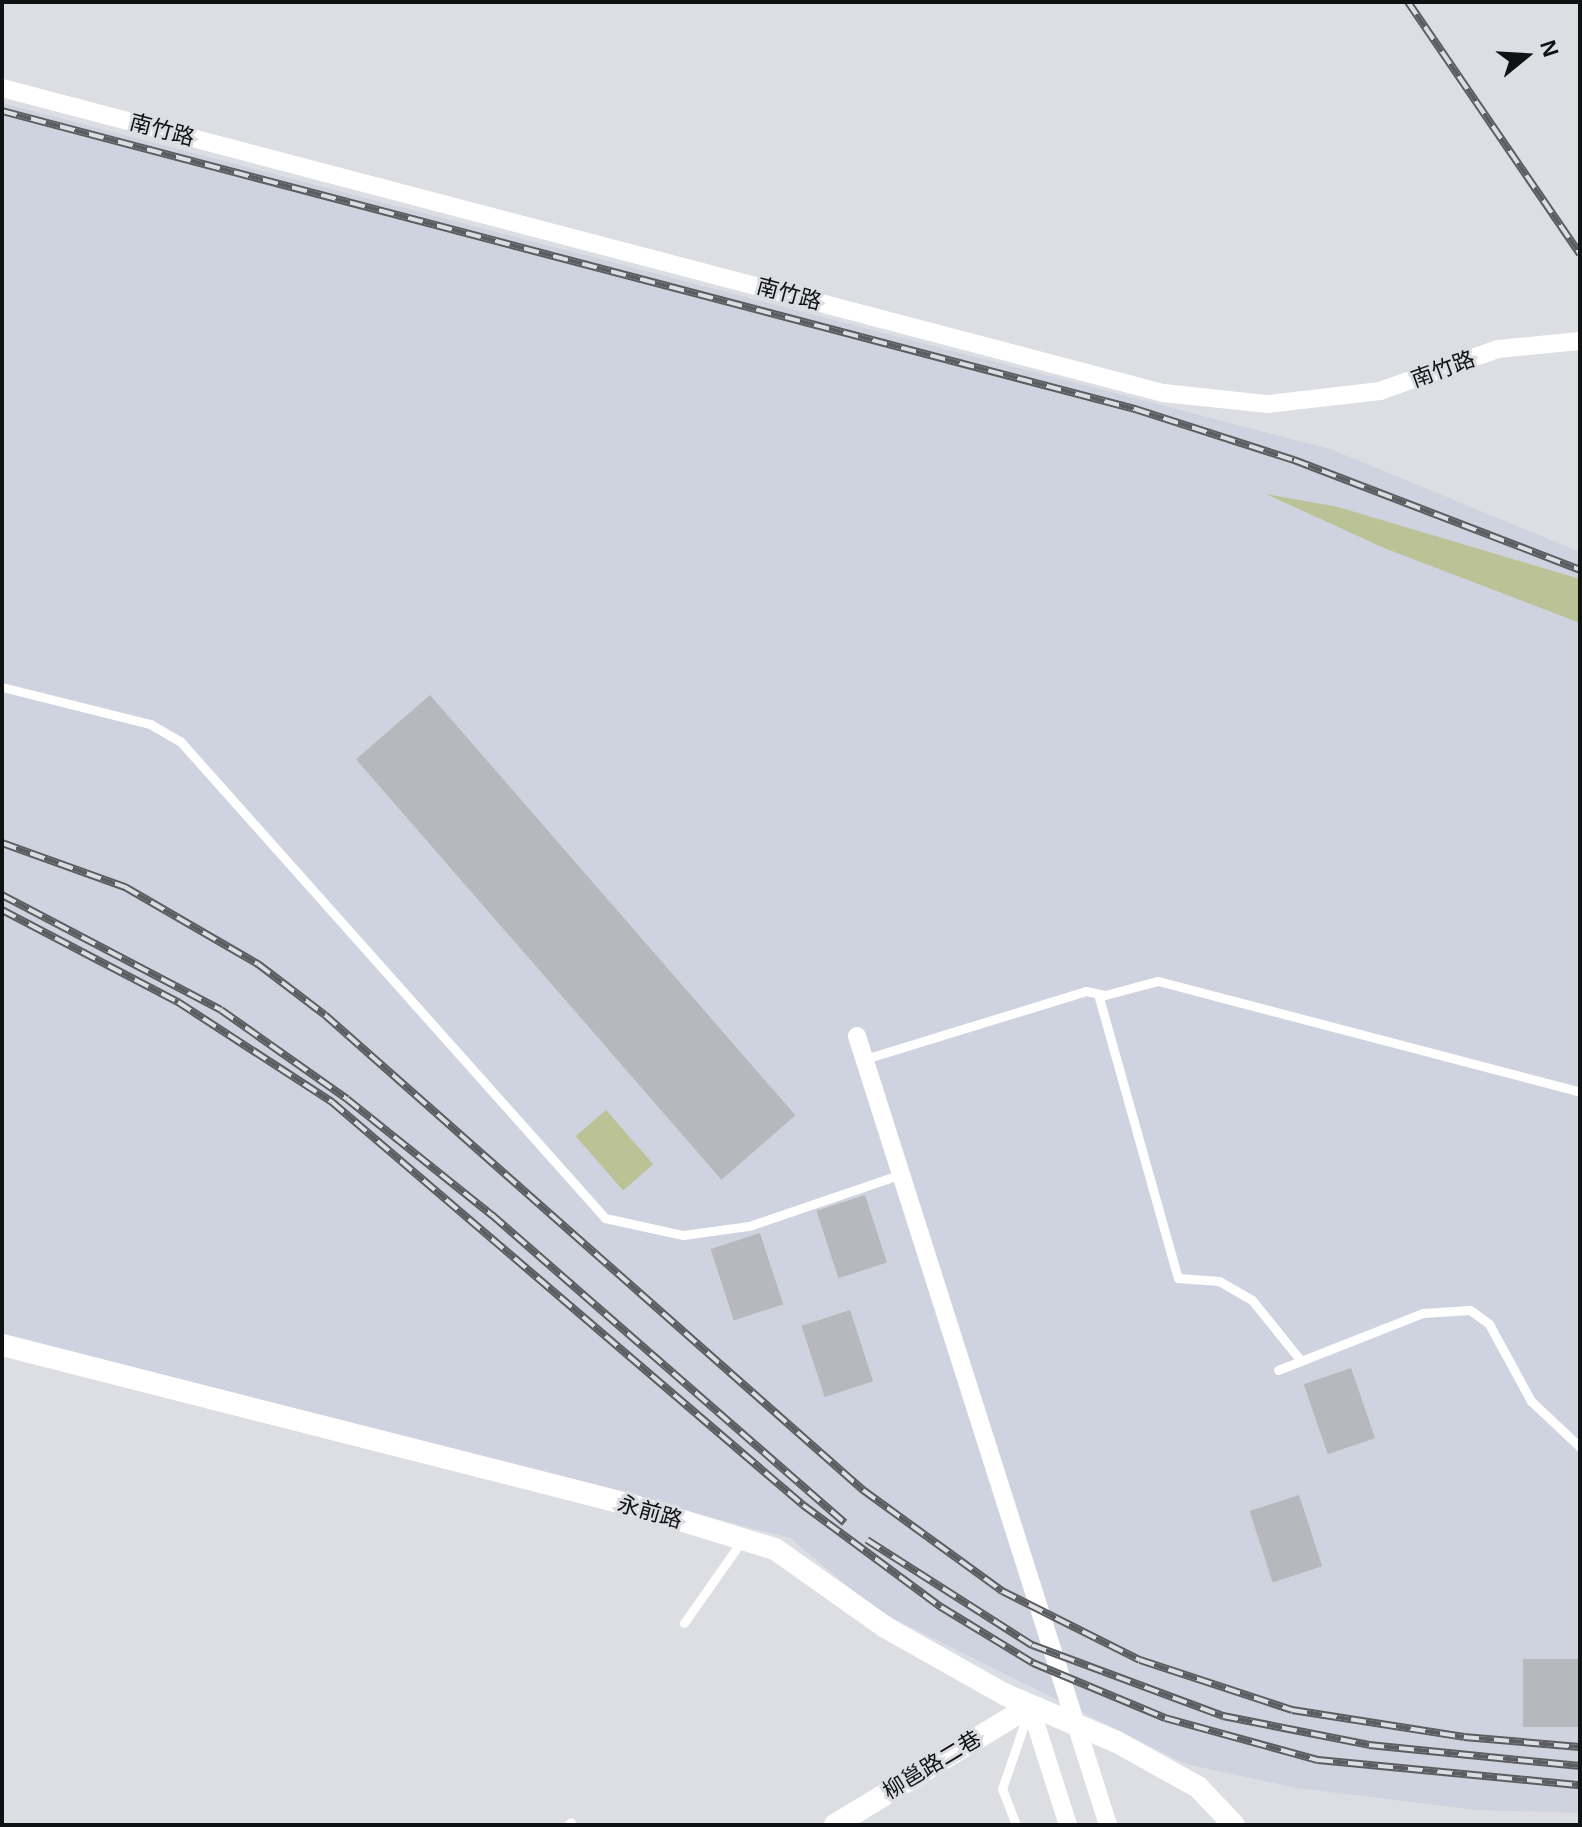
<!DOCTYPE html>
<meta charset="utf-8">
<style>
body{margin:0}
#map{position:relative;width:1582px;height:1827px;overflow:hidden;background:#dcdee4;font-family:Helvetica,"Noto Sans SC",sans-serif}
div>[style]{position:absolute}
.built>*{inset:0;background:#cfd3df}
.green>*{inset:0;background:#bbc296;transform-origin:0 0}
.building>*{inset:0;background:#b6b8bd;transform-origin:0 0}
.service>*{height:9px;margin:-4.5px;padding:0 4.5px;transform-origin:4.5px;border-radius:4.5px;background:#fff}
.minor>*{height:18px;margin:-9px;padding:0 9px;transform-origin:9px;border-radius:9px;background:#fff}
.tertiary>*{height:22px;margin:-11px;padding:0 11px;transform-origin:11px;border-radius:11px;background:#fff}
.rail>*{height:8px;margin-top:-4px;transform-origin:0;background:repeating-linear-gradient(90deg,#dcdee4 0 15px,#5c5d61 0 30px);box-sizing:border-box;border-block:2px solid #5c5d61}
span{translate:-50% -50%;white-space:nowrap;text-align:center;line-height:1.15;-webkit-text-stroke:6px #dcdee4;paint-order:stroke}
.street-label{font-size:22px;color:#101113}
.frame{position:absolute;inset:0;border:4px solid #101113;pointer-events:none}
.north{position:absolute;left:1486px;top:16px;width:80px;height:80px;-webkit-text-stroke:6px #dcdee4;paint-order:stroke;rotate:72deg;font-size:22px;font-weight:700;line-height:32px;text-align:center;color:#101113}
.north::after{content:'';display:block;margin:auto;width:28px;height:36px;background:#101113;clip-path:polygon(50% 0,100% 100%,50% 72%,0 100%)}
</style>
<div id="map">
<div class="built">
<div style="clip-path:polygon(2px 103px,1333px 450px,1580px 552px,1580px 1813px,1477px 1810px,1296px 1788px,1186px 1764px,876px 1610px,790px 1538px,2px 1333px)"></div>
</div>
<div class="green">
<div style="clip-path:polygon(1266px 494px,1338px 507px,1580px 579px,1580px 623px,1384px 548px)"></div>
<div style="left:606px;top:1110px;width:72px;height:40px;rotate:49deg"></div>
</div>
<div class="building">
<div style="left:430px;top:695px;width:557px;height:98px;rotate:49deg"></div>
<div style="left:865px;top:1195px;width:71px;height:51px;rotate:72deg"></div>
<div style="left:760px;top:1233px;width:75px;height:52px;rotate:72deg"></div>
<div style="left:850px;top:1310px;width:75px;height:51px;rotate:72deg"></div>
<div style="left:1351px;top:1368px;width:74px;height:50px;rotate:71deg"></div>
<div style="left:1299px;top:1495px;width:75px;height:52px;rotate:72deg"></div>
<div style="left:1580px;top:1659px;width:68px;height:57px;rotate:90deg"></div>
</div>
<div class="service">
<div style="left:2px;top:687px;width:153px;rotate:14deg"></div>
<div style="left:150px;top:724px;width:34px;rotate:30deg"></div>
<div style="left:180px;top:741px;width:639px;rotate:48.3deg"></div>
<div style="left:605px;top:1218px;width:80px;rotate:12.3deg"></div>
<div style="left:683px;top:1235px;width:67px;rotate:-7.8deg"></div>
<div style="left:749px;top:1226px;width:162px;rotate:-18.8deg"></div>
<div style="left:1098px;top:994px;width:295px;rotate:74.3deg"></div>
<div style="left:1178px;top:1278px;width:41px;rotate:4.2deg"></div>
<div style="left:1219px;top:1281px;width:38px;rotate:30deg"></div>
<div style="left:1252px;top:1300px;width:78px;rotate:51.2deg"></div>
<div style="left:865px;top:1059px;width:231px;rotate:-17.1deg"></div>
<div style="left:1086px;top:991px;width:19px;rotate:12deg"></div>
<div style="left:1105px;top:995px;width:55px;rotate:-14.8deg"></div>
<div style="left:1158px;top:981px;width:436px;rotate:14.7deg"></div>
<div style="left:1278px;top:1370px;width:156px;rotate:-21.5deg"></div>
<div style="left:1423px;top:1313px;width:47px;rotate:-3.7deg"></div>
<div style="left:1470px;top:1310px;width:24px;rotate:36deg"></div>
<div style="left:1489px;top:1324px;width:88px;rotate:61.4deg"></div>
<div style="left:1531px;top:1401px;width:67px;rotate:43.2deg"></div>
<div style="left:684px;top:1623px;width:103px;rotate:-54.9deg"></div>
<div style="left:568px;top:1825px;width:4px;rotate:-45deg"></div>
<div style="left:1016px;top:1825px;width:39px;rotate:-111deg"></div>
<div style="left:1002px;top:1789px;width:80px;rotate:-71.1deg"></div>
</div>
<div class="minor">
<div style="left:2px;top:88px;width:1200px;rotate:14.72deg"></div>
<div style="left:1163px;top:393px;width:106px;rotate:6deg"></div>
<div style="left:1268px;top:404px;width:113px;rotate:-6.6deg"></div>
<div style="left:1380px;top:391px;width:125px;rotate:-19.6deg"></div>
<div style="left:1498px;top:349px;width:82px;rotate:-5.6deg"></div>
<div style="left:857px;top:1036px;width:828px;rotate:72.35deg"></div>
<div style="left:1030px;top:1706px;width:125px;rotate:72.3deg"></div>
</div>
<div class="tertiary">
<div style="left:2px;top:1345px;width:649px;rotate:14.27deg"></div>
<div style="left:631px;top:1505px;width:151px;rotate:17deg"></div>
<div style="left:775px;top:1549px;width:135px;rotate:35.3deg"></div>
<div style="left:885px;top:1627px;width:137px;rotate:29.4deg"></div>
<div style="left:1004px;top:1694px;width:123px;rotate:23deg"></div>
<div style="left:1117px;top:1742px;width:93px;rotate:29.1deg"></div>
<div style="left:1198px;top:1787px;width:52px;rotate:46.5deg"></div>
<div style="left:835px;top:1825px;width:228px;rotate:-31.4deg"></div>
</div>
<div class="rail">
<div style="left:1408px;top:2px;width:305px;rotate:55.7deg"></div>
<div style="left:2px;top:111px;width:1172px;rotate:14.74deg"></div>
<div style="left:1135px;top:409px;width:167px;rotate:17.8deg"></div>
<div style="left:1294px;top:460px;width:306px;rotate:21deg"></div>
<div style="left:2px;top:843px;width:131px;rotate:19.7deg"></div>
<div style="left:125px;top:887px;width:154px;rotate:30.1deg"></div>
<div style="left:258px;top:964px;width:84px;rotate:37.3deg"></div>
<div style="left:325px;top:1015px;width:718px;rotate:41.44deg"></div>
<div style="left:863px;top:1490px;width:172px;rotate:36deg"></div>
<div style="left:1002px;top:1591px;width:154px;rotate:26.6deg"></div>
<div style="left:1140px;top:1660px;width:160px;rotate:18.2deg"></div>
<div style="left:1292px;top:1710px;width:174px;rotate:8.9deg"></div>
<div style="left:1464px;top:1737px;width:116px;rotate:4.9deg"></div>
<div style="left:2px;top:895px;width:247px;rotate:27.7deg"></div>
<div style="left:221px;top:1010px;width:154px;rotate:35.2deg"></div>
<div style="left:347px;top:1099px;width:186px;rotate:38.7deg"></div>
<div style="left:492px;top:1215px;width:468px;rotate:41.1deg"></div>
<div style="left:2px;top:910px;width:199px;rotate:27.6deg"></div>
<div style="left:178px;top:1002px;width:184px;rotate:33deg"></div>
<div style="left:332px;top:1102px;width:620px;rotate:40.55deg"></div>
<div style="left:803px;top:1505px;width:172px;rotate:36.5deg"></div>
<div style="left:941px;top:1607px;width:108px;rotate:31.3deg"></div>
<div style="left:1033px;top:1663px;width:143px;rotate:22.6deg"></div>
<div style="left:1165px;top:1718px;width:159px;rotate:15.4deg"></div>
<div style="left:1318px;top:1760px;width:263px;rotate:5.5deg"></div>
<div style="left:867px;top:1540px;width:196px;rotate:32.5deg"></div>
<div style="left:1032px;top:1645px;width:204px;rotate:20.4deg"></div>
<div style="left:1223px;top:1716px;width:149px;rotate:11.2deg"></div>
<div style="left:1369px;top:1745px;width:212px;rotate:5.7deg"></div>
</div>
<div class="street-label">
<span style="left:162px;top:130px;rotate:15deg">南竹路</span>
<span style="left:789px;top:294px;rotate:15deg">南竹路</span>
<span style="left:1443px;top:369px;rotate:-20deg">南竹路</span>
<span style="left:650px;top:1512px;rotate:16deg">永前路</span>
<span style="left:932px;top:1765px;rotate:-31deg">柳邕路二巷</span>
</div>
<div class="frame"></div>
<div class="north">N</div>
</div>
